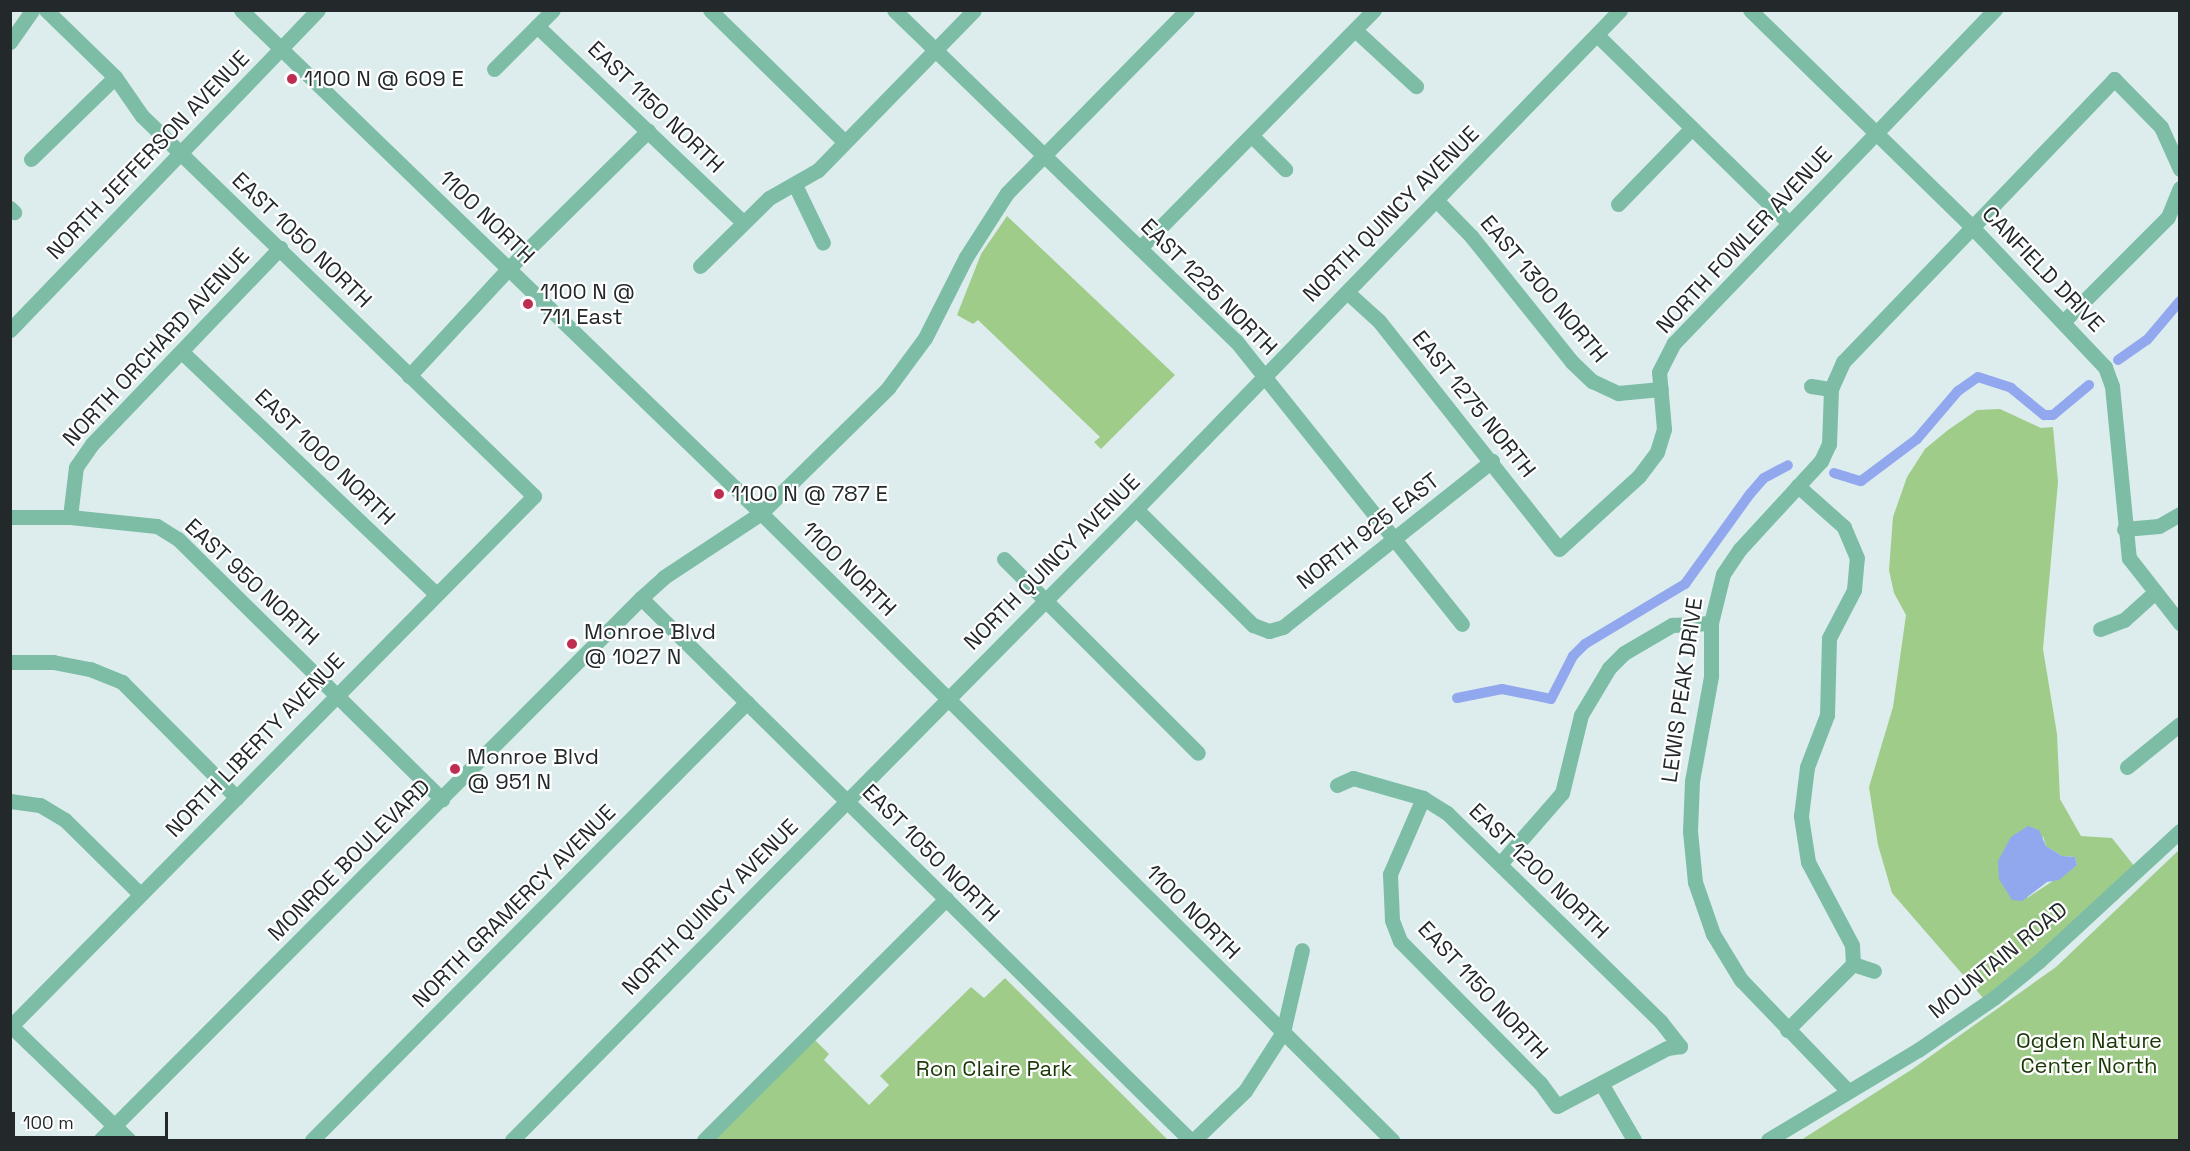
<!DOCTYPE html>
<style>
body{margin:0}
#map{position:relative;width:2190px;height:1151px;overflow:hidden;background:#ddedee;font-family:"Space Grotesk",sans-serif}
div>[style]{position:absolute}
.green>*{inset:0;background:#a0cc8a}
.water>*{inset:0;background:#92a8ee}
.canal>*{height:10px;margin:-5px;padding:0 5px;transform-origin:5px;border-radius:5px;background:#92a8ee}
.minor>*{height:15px;margin:-7.5px;padding:0 7.5px;transform-origin:7.5px;border-radius:7.5px;background:#7dbda5}
.dots>*{width:16px;height:16px;translate:-50% -50%;box-sizing:border-box;border:3px solid #fff;border-radius:50%}
span{translate:-50% -50%;white-space:nowrap;text-align:center;line-height:1.15;-webkit-text-stroke:4.5px #fff;paint-order:stroke}
.poi-label{font-size:22px;color:#23292a}
.left{translate:0 -50%;text-align:left}
.street-label{font-size:22px;color:#23292a}
.park-label{font-size:22px;color:#1b3807}
.frame{position:absolute;inset:0;border:12px solid #23292a;pointer-events:none}
.scale{position:absolute;left:12px;top:1112px;width:156px;height:27px;box-sizing:border-box;border:3px solid #23292a;border-top:0;padding-left:8px;font-size:18px;line-height:21px;white-space:nowrap;color:#23292a;-webkit-text-stroke:4px #fff;paint-order:stroke}
</style>
<div id="map">
<div class="green">
<div style="clip-path:polygon(1007px 216px,1175px 375px,1101px 449px,1094px 442px,1100px 437px,978px 320px,973px 324px,957px 315px,981px 254px)"></div>
<div style="clip-path:polygon(evenodd,2000px 409px,2041px 428px,2053px 427px,2058px 482px,2043px 649px,2057px 734px,2060px 799px,2081px 836px,2112px 838px,2135px 867px,2041px 954px,1984px 999px,1892px 893px,1878px 845px,1869px 787px,1893px 707px,1906px 615px,1894px 593px,1889px 570px,1893px 517px,1907px 477px,1925px 449px,1948px 430px,1977px 410px,2000px 409px,2043px 836px,2046px 846px,2062px 856px,2075px 857px,2077px 865px,2027px 898px,2043px 836px)"></div>
<div style="clip-path:polygon(2179px 850px,2179px 1140px,1801px 1140px,1911px 1070px,2056px 967px)"></div>
<div style="clip-path:polygon(1005px 978px,1168px 1140px,712px 1140px,815px 1040px,829px 1054px,824px 1060px,869px 1105px,889px 1085px,880px 1076px,971px 987px,984px 998px)"></div>
</div>
<div class="water">
<div style="clip-path:polygon(2028px 826px,2039px 830px,2046px 846px,2062px 856px,2075px 857px,2077px 865px,2059px 880px,2047px 882px,2022px 901px,2012px 900px,1999px 879px,1998px 861px,2011px 837px)"></div>
</div>
<div class="canal">
<div style="left:2118px;top:360px;width:35px;rotate:-35deg"></div>
<div style="left:2147px;top:340px;width:51px;rotate:-49.8deg"></div>
<div style="left:1834px;top:473px;width:28px;rotate:17deg"></div>
<div style="left:1861px;top:481px;width:70px;rotate:-36.9deg"></div>
<div style="left:1917px;top:439px;width:63px;rotate:-49.5deg"></div>
<div style="left:1958px;top:391px;width:24px;rotate:-35deg"></div>
<div style="left:1978px;top:377px;width:35px;rotate:18deg"></div>
<div style="left:2011px;top:388px;width:43px;rotate:39.3deg"></div>
<div style="left:2044px;top:415px;width:9px"></div>
<div style="left:2053px;top:415px;width:47px;rotate:-39.8deg"></div>
<div style="left:1457px;top:698px;width:46px;rotate:-11.3deg"></div>
<div style="left:1502px;top:689px;width:50px;rotate:11.5deg"></div>
<div style="left:1551px;top:699px;width:48px;rotate:-62.9deg"></div>
<div style="left:1573px;top:656px;width:17px;rotate:-45deg"></div>
<div style="left:1585px;top:644px;width:117px;rotate:-31deg"></div>
<div style="left:1685px;top:584px;width:111px;rotate:-54.2deg"></div>
<div style="left:1750px;top:494px;width:21px;rotate:-49deg"></div>
<div style="left:1764px;top:478px;width:27px;rotate:-28deg"></div>
</div>
<div class="minor">
<div style="left:241px;top:10px;width:723px;rotate:44.05deg"></div>
<div style="left:761px;top:513px;width:890px;rotate:44.82deg"></div>
<div style="left:710px;top:10px;width:187px;rotate:44.4deg"></div>
<div style="left:894px;top:10px;width:476px;rotate:44.1deg"></div>
<div style="left:1236px;top:341px;width:362px;rotate:51.4deg"></div>
<div style="left:1750px;top:10px;width:310px;rotate:44.3deg"></div>
<div style="left:1972px;top:227px;width:193px;rotate:46.5deg"></div>
<div style="left:2105px;top:367px;width:20px;rotate:70deg"></div>
<div style="left:2112px;top:386px;width:173px;rotate:84.4deg"></div>
<div style="left:2129px;top:558px;width:83px;rotate:51.9deg"></div>
<div style="left:537px;top:26px;width:284px;rotate:43.6deg"></div>
<div style="left:1355px;top:30px;width:83px;rotate:42.6deg"></div>
<div style="left:1597px;top:35px;width:267px;rotate:44.4deg"></div>
<div style="left:10px;top:42px;width:39px;rotate:-55deg"></div>
<div style="left:494px;top:69px;width:83px;rotate:-45deg"></div>
<div style="left:1252px;top:136px;width:47px;rotate:45deg"></div>
<div style="left:31px;top:159px;width:117px;rotate:-44.3deg"></div>
<div style="left:795px;top:185px;width:64px;rotate:64.2deg"></div>
<div style="left:1437px;top:201px;width:49px;rotate:45.8deg"></div>
<div style="left:1471px;top:236px;width:161px;rotate:51.3deg"></div>
<div style="left:1572px;top:362px;width:28px;rotate:44deg"></div>
<div style="left:1592px;top:381px;width:29px;rotate:25deg"></div>
<div style="left:1618px;top:393px;width:43px;rotate:-5.3deg"></div>
<div style="left:1618px;top:204px;width:106px;rotate:-45.8deg"></div>
<div style="left:10px;top:208px;width:6px;rotate:45deg"></div>
<div style="left:1140px;top:248px;width:334px;rotate:-45.5deg"></div>
<div style="left:700px;top:266px;width:97px;rotate:-44.6deg"></div>
<div style="left:769px;top:198px;width:56px;rotate:-29.7deg"></div>
<div style="left:818px;top:170px;width:223px;rotate:-45.7deg"></div>
<div style="left:1347px;top:292px;width:43px;rotate:42.2deg"></div>
<div style="left:1379px;top:321px;width:290px;rotate:51.7deg"></div>
<div style="left:1559px;top:549px;width:108px;rotate:-42.4deg"></div>
<div style="left:1639px;top:476px;width:30px;rotate:-53deg"></div>
<div style="left:1657px;top:452px;width:24px;rotate:-73deg"></div>
<div style="left:1664px;top:429px;width:57px;rotate:-95deg"></div>
<div style="left:1659px;top:372px;width:33px;rotate:-63deg"></div>
<div style="left:1674px;top:343px;width:463px;rotate:-46.1deg"></div>
<div style="left:2063px;top:322px;width:148px;rotate:-45deg"></div>
<div style="left:2168px;top:217px;width:31px;rotate:-68deg"></div>
<div style="left:10px;top:330px;width:444px;rotate:-46.1deg"></div>
<div style="left:183px;top:353px;width:349px;rotate:43.6deg"></div>
<div style="left:409px;top:376px;width:146px;rotate:-47.2deg"></div>
<div style="left:508px;top:269px;width:197px;rotate:-44.6deg"></div>
<div style="left:1811px;top:386px;width:20px;rotate:9deg"></div>
<div style="left:1136px;top:509px;width:165px;rotate:44.8deg"></div>
<div style="left:1253px;top:625px;width:17px;rotate:21deg"></div>
<div style="left:1269px;top:631px;width:15px;rotate:-16deg"></div>
<div style="left:1283px;top:627px;width:267px;rotate:-38.5deg"></div>
<div style="left:10px;top:517px;width:60px"></div>
<div style="left:70px;top:517px;width:87px;rotate:5.9deg"></div>
<div style="left:157px;top:526px;width:25px;rotate:32deg"></div>
<div style="left:178px;top:539px;width:371px;rotate:44.6deg"></div>
<div style="left:70px;top:517px;width:50px;rotate:-83.2deg"></div>
<div style="left:76px;top:467px;width:28px;rotate:-55deg"></div>
<div style="left:92px;top:444px;width:272px;rotate:-46.2deg"></div>
<div style="left:2124px;top:529px;width:35px;rotate:-5deg"></div>
<div style="left:2159px;top:526px;width:24px;rotate:-30deg"></div>
<div style="left:1004px;top:559px;width:274px;rotate:45deg"></div>
<div style="left:641px;top:598px;width:771px;rotate:44.63deg"></div>
<div style="left:2100px;top:629px;width:26px;rotate:-21deg"></div>
<div style="left:2124px;top:620px;width:40px;rotate:-42deg"></div>
<div style="left:10px;top:662px;width:43px"></div>
<div style="left:53px;top:662px;width:38px;rotate:11deg"></div>
<div style="left:90px;top:669px;width:35px;rotate:22deg"></div>
<div style="left:122px;top:682px;width:163px;rotate:45.2deg"></div>
<div style="left:2127px;top:767px;width:68px;rotate:-39.1deg"></div>
<div style="left:1337px;top:785px;width:17px;rotate:-24deg"></div>
<div style="left:1353px;top:778px;width:73px;rotate:15.9deg"></div>
<div style="left:1423px;top:798px;width:28px;rotate:32deg"></div>
<div style="left:1447px;top:813px;width:299px;rotate:44.3deg"></div>
<div style="left:1661px;top:1022px;width:31px;rotate:52deg"></div>
<div style="left:1680px;top:1046px;width:13px;rotate:171deg"></div>
<div style="left:1667px;top:1048px;width:124px;rotate:152.2deg"></div>
<div style="left:1557px;top:1106px;width:29px;rotate:-126deg"></div>
<div style="left:1540px;top:1083px;width:199px;rotate:-134.6deg"></div>
<div style="left:1400px;top:941px;width:22px;rotate:-111deg"></div>
<div style="left:1392px;top:920px;width:46px;rotate:-92.5deg"></div>
<div style="left:1390px;top:874px;width:83px;rotate:-66.5deg"></div>
<div style="left:10px;top:801px;width:30px;rotate:8deg"></div>
<div style="left:40px;top:805px;width:29px;rotate:31deg"></div>
<div style="left:65px;top:820px;width:105px;rotate:44.6deg"></div>
<div style="left:1500px;top:864px;width:94px;rotate:-48.9deg"></div>
<div style="left:1562px;top:793px;width:80px;rotate:-76.3deg"></div>
<div style="left:1581px;top:715px;width:55px;rotate:-59.2deg"></div>
<div style="left:1609px;top:668px;width:21px;rotate:-45deg"></div>
<div style="left:1624px;top:653px;width:56px;rotate:-30.3deg"></div>
<div style="left:1672px;top:625px;width:39px;rotate:-3deg"></div>
<div style="left:1853px;top:964px;width:22px;rotate:18deg"></div>
<div style="left:10px;top:1025px;width:165px;rotate:44deg"></div>
<div style="left:10px;top:1027px;width:746px;rotate:-45.38deg"></div>
<div style="left:534px;top:496px;width:546px;rotate:-135.89deg"></div>
<div style="left:142px;top:116px;width:47px;rotate:-124.7deg"></div>
<div style="left:115px;top:77px;width:96px;rotate:-135.8deg"></div>
<div style="left:1787px;top:1030px;width:93px;rotate:-45deg"></div>
<div style="left:1853px;top:964px;width:19px;rotate:-93deg"></div>
<div style="left:1852px;top:945px;width:94px;rotate:-117.9deg"></div>
<div style="left:1808px;top:862px;width:47px;rotate:-98.7deg"></div>
<div style="left:1801px;top:816px;width:49px;rotate:-83deg"></div>
<div style="left:1807px;top:767px;width:56px;rotate:-69deg"></div>
<div style="left:1827px;top:715px;width:77px;rotate:-88.5deg"></div>
<div style="left:1829px;top:638px;width:54px;rotate:-62.5deg"></div>
<div style="left:1854px;top:590px;width:32px;rotate:-85deg"></div>
<div style="left:1857px;top:558px;width:34px;rotate:-113deg"></div>
<div style="left:1844px;top:527px;width:62px;rotate:-138.3deg"></div>
<div style="left:1601px;top:1083px;width:66px;rotate:59.9deg"></div>
<div style="left:1848px;top:1091px;width:154px;rotate:-133.9deg"></div>
<div style="left:1741px;top:980px;width:54px;rotate:-121.3deg"></div>
<div style="left:1713px;top:934px;width:55px;rotate:-109.1deg"></div>
<div style="left:1695px;top:882px;width:51px;rotate:-95.6deg"></div>
<div style="left:1690px;top:831px;width:50px;rotate:-87.7deg"></div>
<div style="left:1692px;top:781px;width:107px;rotate:-79.7deg"></div>
<div style="left:1711px;top:676px;width:53px;rotate:-90deg"></div>
<div style="left:1711px;top:623px;width:50px;rotate:-76.2deg"></div>
<div style="left:1723px;top:574px;width:30px;rotate:-56deg"></div>
<div style="left:1740px;top:549px;width:120px;rotate:-47.4deg"></div>
<div style="left:1821px;top:461px;width:19px;rotate:-65deg"></div>
<div style="left:1829px;top:444px;width:55px;rotate:-87.9deg"></div>
<div style="left:1831px;top:389px;width:30px;rotate:-66deg"></div>
<div style="left:1843px;top:362px;width:392px;rotate:-46.2deg"></div>
<div style="left:2114px;top:79px;width:67px;rotate:45.6deg"></div>
<div style="left:2161px;top:127px;width:46px;rotate:65.7deg"></div>
<div style="left:100px;top:1140px;width:766px;rotate:-45.05deg"></div>
<div style="left:641px;top:598px;width:31px;rotate:-42deg"></div>
<div style="left:664px;top:577px;width:116px;rotate:-33.4deg"></div>
<div style="left:761px;top:513px;width:178px;rotate:-44.5deg"></div>
<div style="left:888px;top:388px;width:62px;rotate:-53.5deg"></div>
<div style="left:925px;top:338px;width:91px;rotate:-63.2deg"></div>
<div style="left:966px;top:257px;width:76px;rotate:-57.4deg"></div>
<div style="left:1007px;top:193px;width:257px;rotate:-45.5deg"></div>
<div style="left:312px;top:1140px;width:617px;rotate:-45.2deg"></div>
<div style="left:512px;top:1140px;width:887px;rotate:-45.32deg"></div>
<div style="left:1136px;top:509px;width:695px;rotate:-45.87deg"></div>
<div style="left:704px;top:1140px;width:342px;rotate:-44.9deg"></div>
<div style="left:1194px;top:1140px;width:71px;rotate:-43.9deg"></div>
<div style="left:1245px;top:1091px;width:70px;rotate:-57.2deg"></div>
<div style="left:1283px;top:1032px;width:84px;rotate:-77deg"></div>
<div style="left:1768px;top:1140px;width:175px;rotate:-31deg"></div>
<div style="left:1918px;top:1050px;width:93px;rotate:-34.5deg"></div>
<div style="left:1995px;top:997px;width:57px;rotate:-39.3deg"></div>
<div style="left:2039px;top:961px;width:192px;rotate:-42.7deg"></div>
</div>
<div class="dots">
<div style="left:292px;top:79px;background:#be2e51"></div>
<div style="left:528px;top:304px;background:#be2e51"></div>
<div style="left:719px;top:494px;background:#be2e51"></div>
<div style="left:572px;top:644px;background:#be2e51"></div>
<div style="left:455px;top:769px;background:#be2e51"></div>
</div>
<div class="poi-label">
<span class="left" style="left:304px;top:79px">1100 N @ 609 E</span>
<span class="left" style="left:540px;top:304px">1100 N @<br>711 East</span>
<span class="left" style="left:731px;top:494px">1100 N @ 787 E</span>
<span class="left" style="left:584px;top:644px">Monroe Blvd<br>@ 1027 N</span>
<span class="left" style="left:467px;top:769px">Monroe Blvd<br>@ 951 N</span>
</div>
<div class="street-label">
<span style="left:656px;top:107px;rotate:44deg">EAST 1150 NORTH</span>
<span style="left:148px;top:155px;rotate:-46deg">NORTH JEFFERSON AVENUE</span>
<span style="left:1391px;top:214px;rotate:-45deg">NORTH QUINCY AVENUE</span>
<span style="left:487px;top:217px;rotate:44deg">1100 NORTH</span>
<span style="left:302px;top:240px;rotate:44deg">EAST 1050 NORTH</span>
<span style="left:1744px;top:240px;rotate:-47deg">NORTH FOWLER AVENUE</span>
<span style="left:2043px;top:269px;rotate:46deg">CANFIELD DRIVE</span>
<span style="left:1209px;top:287px;rotate:45deg">EAST 1225 NORTH</span>
<span style="left:1544px;top:289px;rotate:50deg">EAST 1300 NORTH</span>
<span style="left:156px;top:347px;rotate:-47deg">NORTH ORCHARD AVENUE</span>
<span style="left:1474px;top:404px;rotate:51deg">EAST 1275 NORTH</span>
<span style="left:325px;top:457px;rotate:44deg">EAST 1000 NORTH</span>
<span style="left:1368px;top:531px;rotate:-38deg">NORTH 925 EAST</span>
<span style="left:1052px;top:562px;rotate:-45deg">NORTH QUINCY AVENUE</span>
<span style="left:849px;top:569px;rotate:45deg">1100 NORTH</span>
<span style="left:252px;top:582px;rotate:43deg">EAST 950 NORTH</span>
<span style="left:1682px;top:690px;rotate:-82deg">LEWIS PEAK DRIVE</span>
<span style="left:255px;top:745px;rotate:-46deg">NORTH LIBERTY AVENUE</span>
<span style="left:931px;top:853px;rotate:45deg">EAST 1050 NORTH</span>
<span style="left:349px;top:860px;rotate:-45deg">MONROE BOULEVARD</span>
<span style="left:1539px;top:871px;rotate:44deg">EAST 1200 NORTH</span>
<span style="left:514px;top:906px;rotate:-45deg">NORTH GRAMERCY AVENUE</span>
<span style="left:710px;top:907px;rotate:-45deg">NORTH QUINCY AVENUE</span>
<span style="left:1193px;top:912px;rotate:45deg">1100 NORTH</span>
<span style="left:1998px;top:960px;rotate:-39deg">MOUNTAIN ROAD</span>
<span style="left:1483px;top:990px;rotate:47deg">EAST 1150 NORTH</span>
</div>
<div class="park-label">
<span style="left:2089px;top:1053px">Ogden Nature<br>Center North</span>
<span style="left:994px;top:1069px">Ron Claire Park</span>
</div>
<div class="frame"></div>
<div class="scale">100 m</div>
</div>
